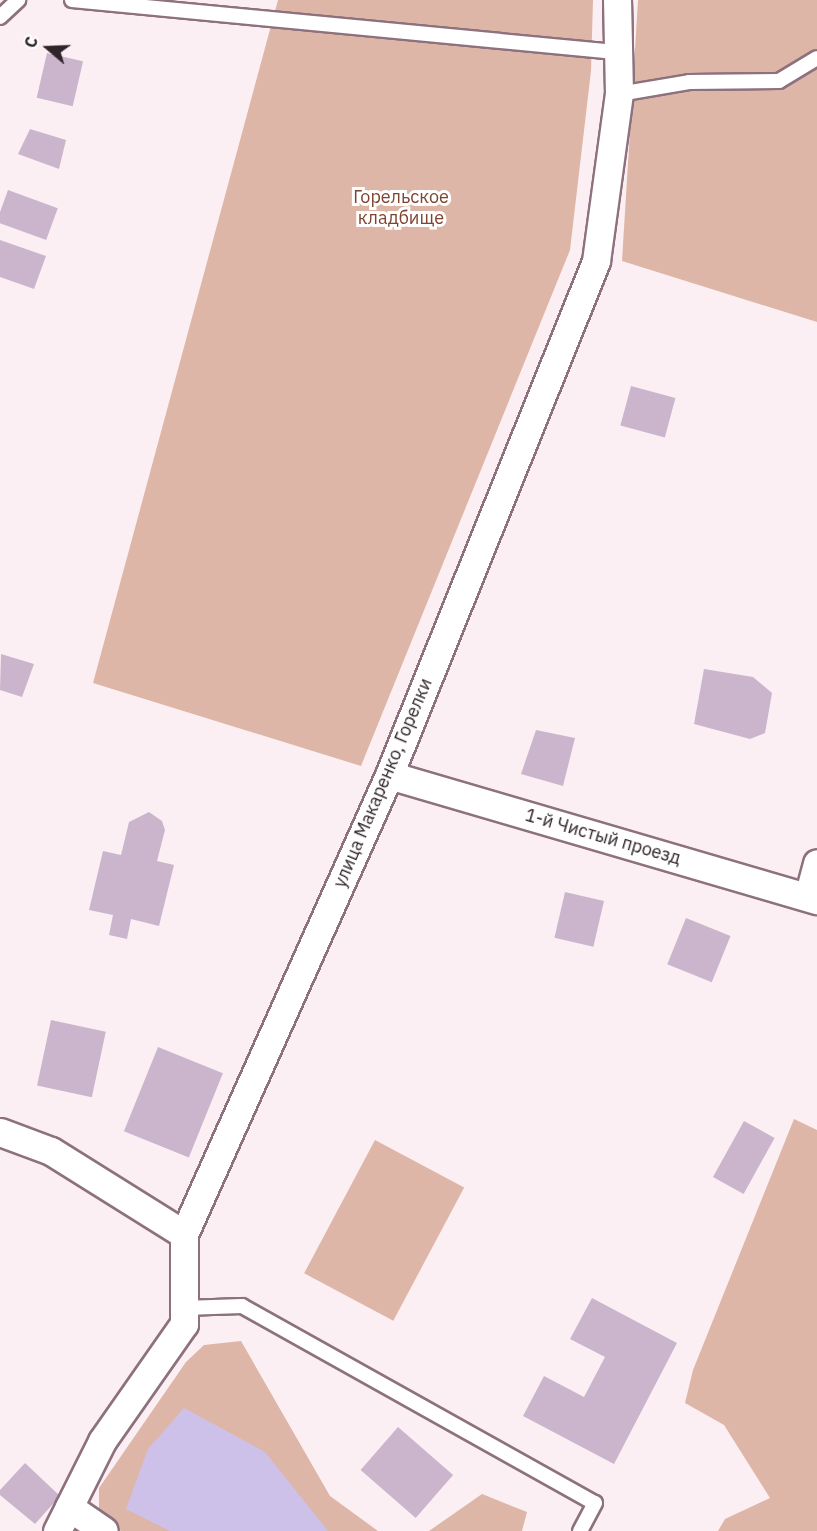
<!DOCTYPE html>
<meta charset="utf-8">
<style>
body{margin:0}
#map{position:relative;width:817px;height:1531px;overflow:hidden;background:#fceff4;font-family:"IBM Plex Sans",sans-serif}
div>[style]{position:absolute}
.green>*{inset:0;background:#deb6a7;transform-origin:0 0}
.water>*{inset:0;background:#cdc1e9}
.building>*{inset:0;background:#cbb5cc;transform-origin:0 0}
.roads{filter:drop-shadow(2px 0 #8d717e) drop-shadow(-2px 0 #8d717e) drop-shadow(0 2px #8d717e) drop-shadow(0 -2px #8d717e)}
.lane>*{height:14px;margin:-7px;padding:0 7px;transform-origin:7px;border-radius:7px;background:#fff}
.street>*{height:27px;margin:-13.5px;padding:0 13.5px;transform-origin:13.5px;border-radius:13.5px;background:#fff}
span{translate:-50% -50%;white-space:nowrap;text-align:center;line-height:1.15;-webkit-text-stroke:6px #fff;paint-order:stroke}
.park-label{font-size:18px;color:#7e442f}
.street-label{font-size:18px;color:#2f2429}
.north{position:absolute;left:18px;top:18px;width:60px;height:60px;-webkit-text-stroke:4px #fff;paint-order:stroke;rotate:289deg;font-size:16px;font-weight:700;line-height:24px;text-align:center;color:#2f2429}
.north::after{content:'';display:block;margin:auto;width:21px;height:27px;background:#2f2429;clip-path:polygon(50% 0,100% 100%,50% 72%,0 100%)}
</style>
<div id="map">
<div class="green">
<div style="clip-path:polygon(278px 0,593px 0,591px 71px,570px 250px,361px 766px,93px 683px)"></div>
<div style="clip-path:polygon(638px 0,817px 0,817px 322px,622px 261px)"></div>
<div style="clip-path:polygon(794px 1119px,817px 1130px,817px 1531px,718px 1531px,725px 1519px,770px 1498px,724px 1425px,685px 1403px,693px 1370px)"></div>
<div style="left:375px;top:1140px;width:101px;height:151px;rotate:28deg"></div>
<div style="clip-path:polygon(241px 1341px,330px 1496px,378px 1531px,121px 1531px,99px 1516px,99px 1488px,186px 1362px,204px 1345px)"></div>
<div style="clip-path:polygon(482px 1494px,527px 1512px,522px 1531px,429px 1531px)"></div>
</div>
<div class="water">
<div style="clip-path:polygon(184px 1408px,265px 1452px,328px 1531px,170px 1531px,126px 1509px,148px 1449px)"></div>
</div>
<div class="building">
<div style="left:47px;top:53px;width:37px;height:46px;rotate:13deg"></div>
<div style="clip-path:polygon(30px 129px,66px 140px,59px 169px,18px 154px)"></div>
<div style="left:8px;top:190px;width:53px;height:34px;rotate:20deg"></div>
<div style="clip-path:polygon(0 240px,46px 256px,34px 289px,0 277px)"></div>
<div style="left:631px;top:386px;width:46px;height:41px;rotate:15deg"></div>
<div style="clip-path:polygon(1px 654px,34px 664px,22px 697px,0 690px)"></div>
<div style="clip-path:polygon(704px 669px,753px 677px,772px 693px,765px 733px,750px 739px,694px 724px)"></div>
<div style="clip-path:polygon(536px 730px,575px 738px,563px 786px,521px 774px)"></div>
<div style="clip-path:polygon(149px 812px,162px 821px,165px 830px,157px 861px,174px 865px,159px 926px,131px 919px,127px 939px,109px 935px,113px 915px,89px 910px,103px 851px,121px 855px,129px 822px)"></div>
<div style="left:565px;top:892px;width:40px;height:47px;rotate:13deg"></div>
<div style="left:686px;top:918px;width:48px;height:50px;rotate:22deg"></div>
<div style="left:51px;top:1020px;width:56px;height:67px;rotate:12deg"></div>
<div style="left:158px;top:1047px;width:70px;height:91px;rotate:22deg"></div>
<div style="left:744px;top:1121px;width:35px;height:64px;rotate:29deg"></div>
<div style="clip-path:polygon(592px 1298px,677px 1343px,614px 1464px,523px 1416px,544px 1376px,584px 1397px,605px 1357px,570px 1339px)"></div>
<div style="left:398px;top:1427px;width:73px;height:57px;rotate:41deg"></div>
<div style="clip-path:polygon(25px 1463px,60px 1496px,35px 1524px,0 1495px,0 1490px)"></div>
</div>
<div class="roads">
<div class="lane">
<div style="left:72px;top:0;width:546px;rotate:5.46deg"></div>
<div style="left:0;top:17px;width:25px;rotate:-43deg"></div>
<div style="left:619px;top:94px;width:71px;rotate:-9.7deg"></div>
<div style="left:689px;top:82px;width:90px;rotate:-0.6deg"></div>
<div style="left:779px;top:81px;width:44px;rotate:-31.2deg"></div>
<div style="left:184px;top:1308px;width:58px;rotate:-2deg"></div>
<div style="left:242px;top:1306px;width:404px;rotate:29.2deg"></div>
<div style="left:595px;top:1503px;width:32px;rotate:118deg"></div>
</div>
<div class="street">
<div style="left:389px;top:775px;width:446px;rotate:16.3deg"></div>
<div style="left:808px;top:897px;width:35px;rotate:-75deg"></div>
<div style="left:0;top:1132px;width:54px;rotate:20.4deg"></div>
<div style="left:51px;top:1151px;width:157px;rotate:32deg"></div>
<div style="left:69px;top:1507px;width:42px;rotate:34.4deg"></div>
<div style="left:57px;top:1531px;width:101px;rotate:-63.4deg"></div>
<div style="left:102px;top:1441px;width:143px;rotate:-55deg"></div>
<div style="left:184px;top:1324px;width:90px;rotate:-90deg"></div>
<div style="left:184px;top:1234px;width:503px;rotate:-65.93deg"></div>
<div style="left:389px;top:775px;width:554px;rotate:-68.06deg"></div>
<div style="left:596px;top:261px;width:169px;rotate:-82.2deg"></div>
<div style="left:619px;top:94px;width:94px;rotate:-91.2deg"></div>
</div>
</div>
<div class="park-label">
<span style="left:401px;top:208px">Горельское<br>кладбище</span>
</div>
<div class="street-label">
<span style="left:383px;top:783px;rotate:-67deg">улица Макаренко, Горелки</span>
<span style="left:603px;top:837px;rotate:16deg">1-й Чистый проезд</span>
</div>
<div class="north">С</div>
</div>
